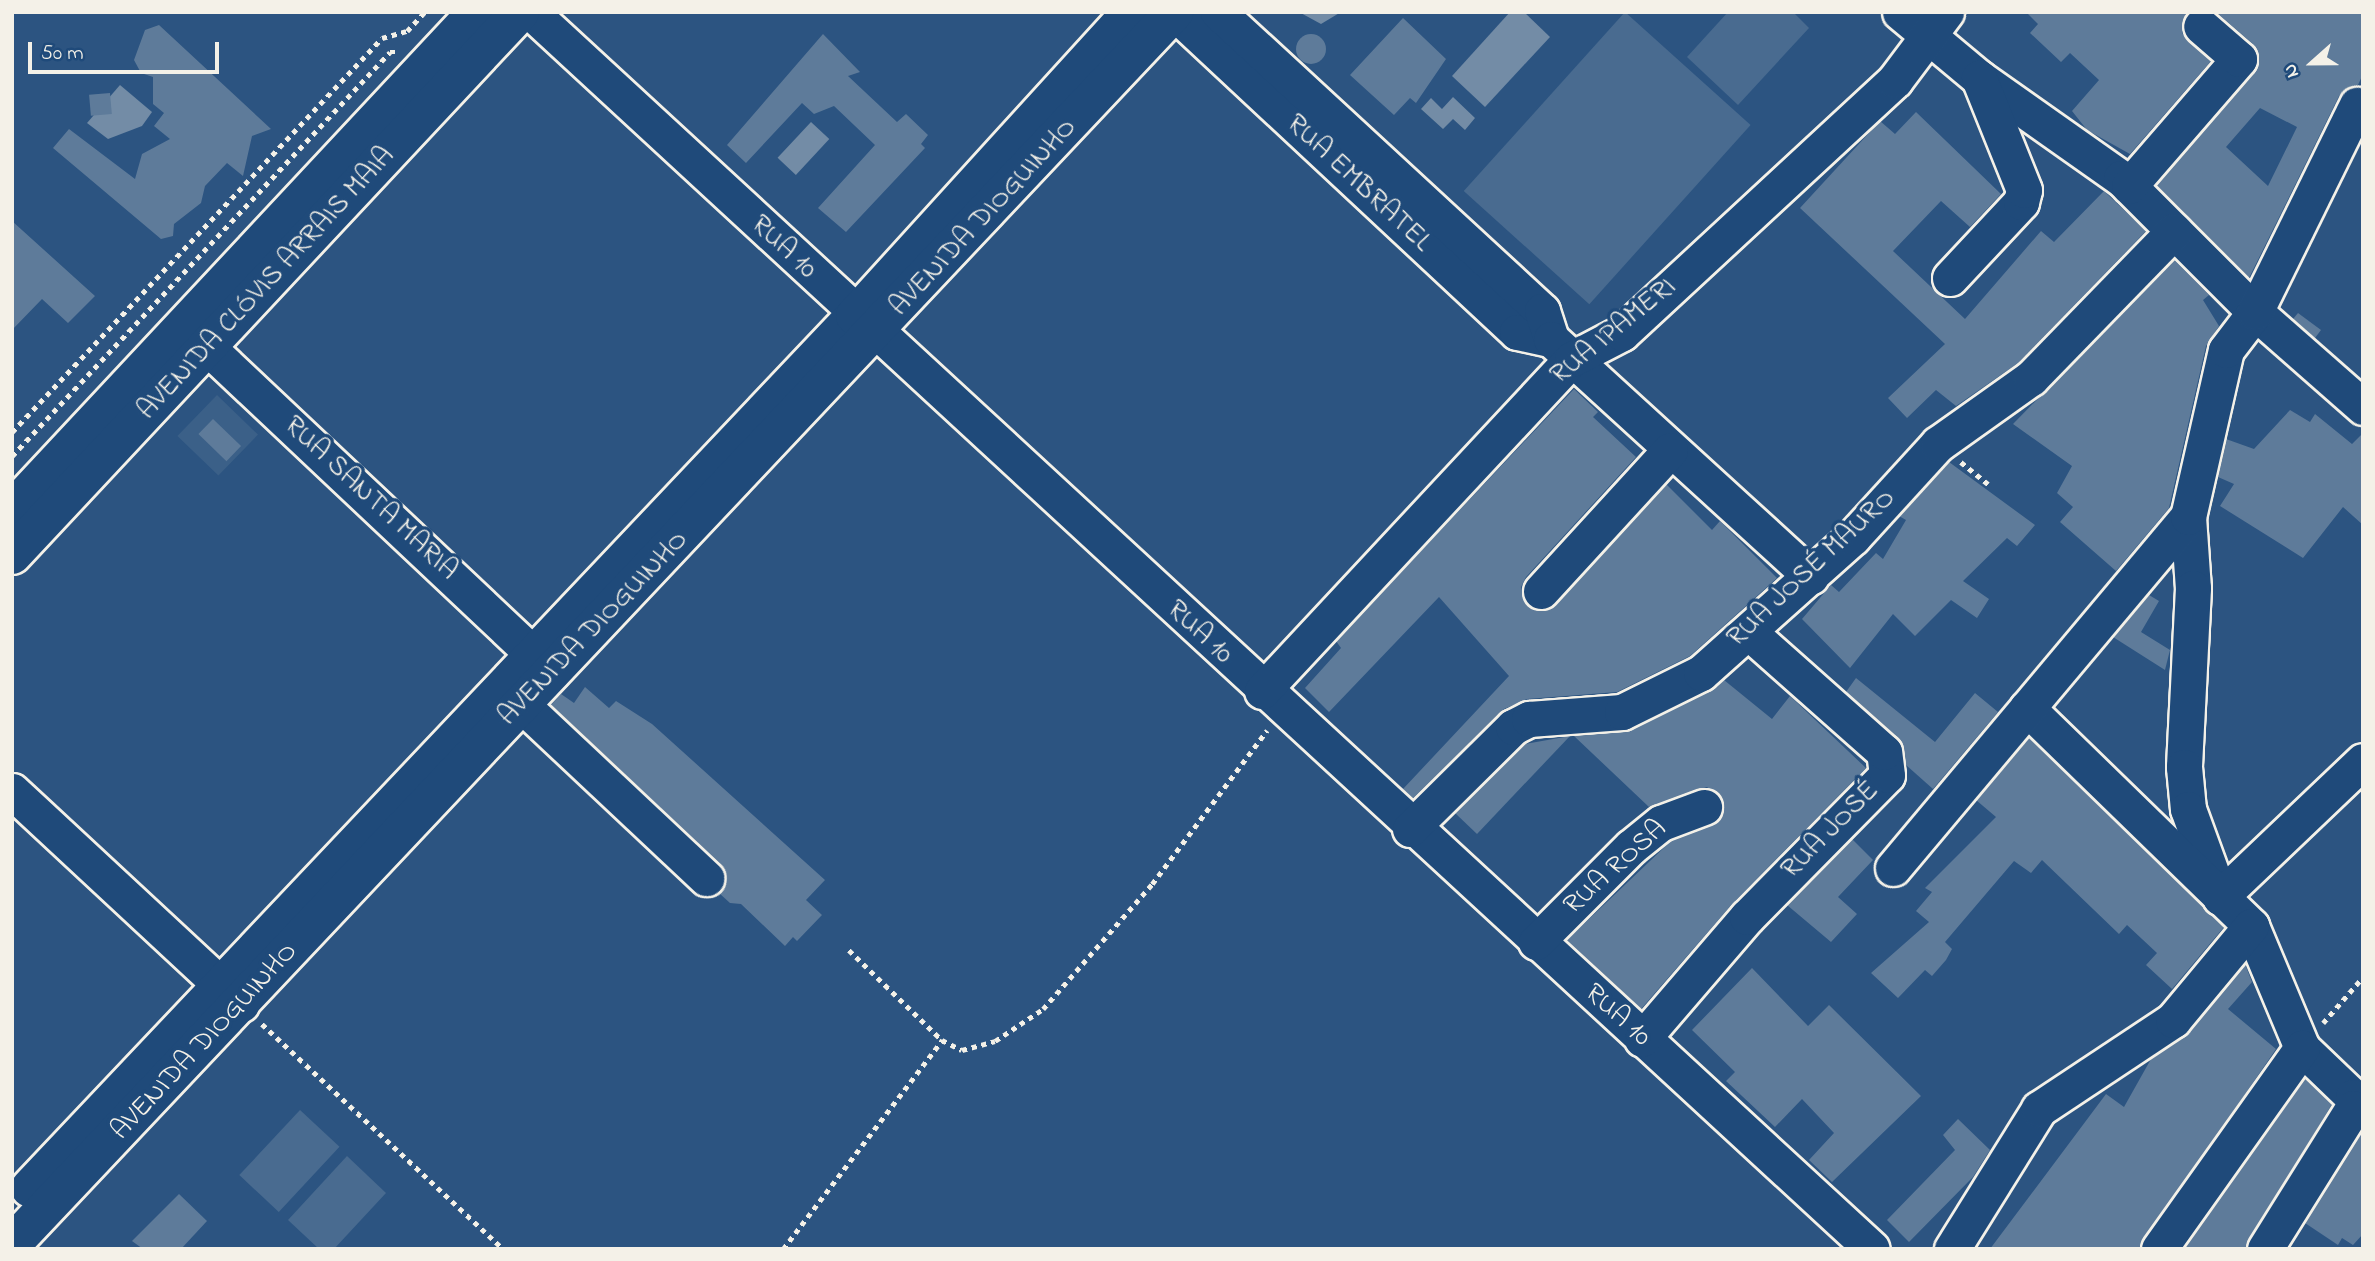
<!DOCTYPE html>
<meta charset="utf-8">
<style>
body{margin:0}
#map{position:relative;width:2375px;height:1261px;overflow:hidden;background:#2c5481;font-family:"Indie Flower",sans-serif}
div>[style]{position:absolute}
.built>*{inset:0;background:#3b6088;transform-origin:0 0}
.green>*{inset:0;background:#496b90;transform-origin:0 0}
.water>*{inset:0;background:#738ca6;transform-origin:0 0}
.building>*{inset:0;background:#5e7b9a;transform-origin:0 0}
.round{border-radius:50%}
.path>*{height:4.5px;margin-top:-2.25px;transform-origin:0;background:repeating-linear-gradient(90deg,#f4f1e8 0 5px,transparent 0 10px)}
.roads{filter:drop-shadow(2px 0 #f4f1e8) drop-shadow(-2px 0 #f4f1e8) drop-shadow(0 2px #f4f1e8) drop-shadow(0 -2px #f4f1e8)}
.minor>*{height:35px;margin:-17.5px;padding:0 17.5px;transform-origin:17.5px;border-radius:17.5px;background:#1f4a7a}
.major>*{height:38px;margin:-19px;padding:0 19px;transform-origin:19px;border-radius:19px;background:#1f4a7a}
span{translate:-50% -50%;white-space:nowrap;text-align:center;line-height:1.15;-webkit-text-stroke:7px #1f4a7a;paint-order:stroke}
.street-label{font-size:28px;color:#f4f1e8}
.frame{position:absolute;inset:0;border:14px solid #f4f1e8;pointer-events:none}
.north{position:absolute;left:2277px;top:28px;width:70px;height:70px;-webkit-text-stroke:5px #1f4a7a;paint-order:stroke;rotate:249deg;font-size:19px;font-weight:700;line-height:28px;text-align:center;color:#f4f1e8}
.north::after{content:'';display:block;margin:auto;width:24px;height:32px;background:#f4f1e8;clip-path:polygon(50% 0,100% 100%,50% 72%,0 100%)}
.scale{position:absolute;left:28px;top:42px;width:191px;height:32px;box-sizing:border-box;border:4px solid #f4f1e8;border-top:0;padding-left:9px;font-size:21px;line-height:24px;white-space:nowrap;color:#f4f1e8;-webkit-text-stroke:5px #1f4a7a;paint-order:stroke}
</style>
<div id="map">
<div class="built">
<div style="left:217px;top:395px;width:57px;height:57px;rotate:44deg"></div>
</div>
<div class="green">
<div style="left:1625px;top:12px;width:169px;height:241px;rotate:42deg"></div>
<div style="clip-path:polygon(1728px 12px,1793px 12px,1809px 28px,1738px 105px,1687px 57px)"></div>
<div style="left:300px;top:1110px;width:54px;height:89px;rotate:43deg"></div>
<div style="clip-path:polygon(347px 1156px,386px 1193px,334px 1249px,319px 1249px,288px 1220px)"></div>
</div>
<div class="water">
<div style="clip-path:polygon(1299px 12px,1341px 12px,1321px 24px)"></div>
<div style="clip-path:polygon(1510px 12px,1524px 12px,1550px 37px,1485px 107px,1452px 76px)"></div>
<div style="clip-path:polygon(120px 85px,152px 112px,142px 126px,108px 139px,87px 123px)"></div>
<div style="clip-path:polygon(1453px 97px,1475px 118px,1465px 130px,1453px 119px,1443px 129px,1421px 109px,1431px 98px,1442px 109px)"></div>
<div style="left:811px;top:122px;width:25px;height:49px;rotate:43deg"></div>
</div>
<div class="building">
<div style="clip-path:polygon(2026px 12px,2186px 12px,2182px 33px,2211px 61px,2130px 154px,2087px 130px,2072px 111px,2099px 80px,2070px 53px,2061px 62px,2030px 33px,2038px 24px)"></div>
<div style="clip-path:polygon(evenodd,2216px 12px,2363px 12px,2363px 74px,2358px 85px,2339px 96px,2249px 278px,2156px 185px,2259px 63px,2253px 44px,2216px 12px,2260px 108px,2297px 127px,2268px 186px,2226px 147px,2260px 108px)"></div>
<div style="clip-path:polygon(1403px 18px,1446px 59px,1416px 103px,1410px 98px,1394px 115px,1350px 75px)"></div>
<div style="clip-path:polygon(159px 25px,271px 129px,252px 136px,243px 176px,227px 163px,205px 186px,201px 203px,174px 224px,173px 236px,161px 239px,53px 148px,69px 129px,135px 179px,142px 154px,170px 139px,154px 126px,164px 113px,153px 104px,153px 77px,141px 73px,134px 60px,145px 30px)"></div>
<div style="clip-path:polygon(823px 34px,860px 72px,848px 76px,897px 122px,906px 114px,928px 135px,921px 144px,925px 148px,846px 232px,818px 208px,875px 145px,834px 106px,814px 114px,802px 103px,746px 163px,727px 145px)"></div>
<div class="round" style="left:1296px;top:34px;width:30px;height:30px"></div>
<div style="left:110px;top:93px;width:21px;height:21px;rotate:85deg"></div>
<div style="clip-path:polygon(1916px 112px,2001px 194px,1970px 227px,1941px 201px,1893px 251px,1965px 319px,2041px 231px,2054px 242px,2104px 191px,2146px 231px,2018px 363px,1956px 406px,1936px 390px,1907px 418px,1888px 398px,1945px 344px,1800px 208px,1880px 121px,1895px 134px)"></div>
<div style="clip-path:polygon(12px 221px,95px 296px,68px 323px,42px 299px,12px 330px)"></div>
<div style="clip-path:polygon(2174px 260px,2209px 295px,2203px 300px,2219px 326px,2206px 346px,2169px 508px,2116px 571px,2060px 522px,2073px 507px,2057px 493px,2072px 466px,2013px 424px)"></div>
<div style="clip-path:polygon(2298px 313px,2321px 330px,2315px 338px,2293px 319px)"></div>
<div style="clip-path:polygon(1574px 389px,1598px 412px,1593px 417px,1636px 457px,1526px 577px,1521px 587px,1527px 605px,1537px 611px,1556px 605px,1666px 484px,1712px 530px,1720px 521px,1777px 578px,1690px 656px,1617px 692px,1527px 699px,1504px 709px,1413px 798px,1403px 789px,1509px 676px,1439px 597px,1329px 712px,1305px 688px,1341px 648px,1336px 641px)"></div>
<div style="clip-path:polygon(2290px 410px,2310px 422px,2315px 414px,2352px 444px,2363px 433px,2363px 525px,2343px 507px,2303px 558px,2220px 506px,2234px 484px,2218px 477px,2226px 439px,2254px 449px)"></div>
<div style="left:213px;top:419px;width:39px;height:21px;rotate:44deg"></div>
<div style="clip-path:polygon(1949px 462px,2035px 525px,2017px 546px,2007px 538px,1963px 581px,1989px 599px,1977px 618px,1951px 600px,1915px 636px,1893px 614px,1850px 668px,1802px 619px,1831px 585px,1839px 592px,1876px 553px,1883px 559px,1906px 520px,1899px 516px)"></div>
<div style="clip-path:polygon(2149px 595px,2159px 601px,2141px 632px,2170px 650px,2165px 670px,2113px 637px)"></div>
<div style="clip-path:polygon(1856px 678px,1935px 742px,1975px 693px,1998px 712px,1933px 789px,1906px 765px,1897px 737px,1846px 692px)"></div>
<div style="clip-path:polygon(1724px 680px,1772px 719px,1790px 696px,1866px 768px,1733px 903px,1641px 1009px,1567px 940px,1671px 841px,1719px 820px,1723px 801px,1707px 787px,1649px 807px,1574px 736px,1631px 730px)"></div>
<div style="clip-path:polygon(585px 687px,609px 708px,616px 701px,652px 724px,825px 880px,806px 900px,822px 915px,797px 941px,793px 937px,785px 946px,741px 904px,730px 903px,719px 893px,726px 882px,720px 863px,551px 705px,561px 694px,574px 703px)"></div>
<div style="clip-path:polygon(1570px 736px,1477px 834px,1455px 813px,1525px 744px)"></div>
<div style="clip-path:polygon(2029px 738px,2224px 927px,2172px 989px,2146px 965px,2157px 953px,2127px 925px,2119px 934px,2042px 860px,2031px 873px,2014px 861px,1945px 942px,1952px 949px,1946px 960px,1932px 976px,1925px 970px,1898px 998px,1871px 973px,1929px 922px,1916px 911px,1932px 892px,1925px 888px,1996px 817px,1976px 800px)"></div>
<div style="clip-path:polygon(1852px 839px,1873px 860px,1838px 897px,1857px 914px,1831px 942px,1787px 905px)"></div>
<div style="clip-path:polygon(2245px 964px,2252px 982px,2228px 1009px,2276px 1049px,2139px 1249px,1990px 1249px,2106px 1094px,2124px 1107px,2151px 1059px,2188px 1033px)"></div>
<div style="clip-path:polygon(1752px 968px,1808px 1026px,1829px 1005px,1921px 1096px,1832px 1182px,1809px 1160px,1834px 1133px,1802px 1099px,1775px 1127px,1726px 1081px,1735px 1072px,1692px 1030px)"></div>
<div style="clip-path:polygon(2305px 1079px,2332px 1104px,2245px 1249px,2184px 1249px)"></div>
<div style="clip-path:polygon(1958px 1119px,1990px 1150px,1973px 1177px,1909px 1242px,1887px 1220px,1955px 1150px,1943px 1135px)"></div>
<div style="clip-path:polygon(2363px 1130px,2363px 1234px,2353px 1245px,2342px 1238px,2338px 1245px,2305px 1223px)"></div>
<div style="clip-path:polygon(179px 1194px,207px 1221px,181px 1249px,143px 1249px,132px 1241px)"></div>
</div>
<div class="path">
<div style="left:12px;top:432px;width:540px;rotate:-46.8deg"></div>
<div style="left:382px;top:38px;width:26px;rotate:-16deg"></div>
<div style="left:407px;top:31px;width:26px;rotate:-47deg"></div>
<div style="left:12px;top:456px;width:553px;rotate:-46.9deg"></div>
<div style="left:390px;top:52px;width:8px"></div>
<div style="left:1961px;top:462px;width:35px;rotate:39deg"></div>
<div style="left:849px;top:950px;width:129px;rotate:44.1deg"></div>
<div style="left:942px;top:1040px;width:22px;rotate:27deg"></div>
<div style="left:962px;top:1050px;width:34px;rotate:-15deg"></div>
<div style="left:995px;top:1041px;width:58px;rotate:-33.7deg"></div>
<div style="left:1043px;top:1009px;width:166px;rotate:-48.9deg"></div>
<div style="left:1152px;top:884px;width:192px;rotate:-53.2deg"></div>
<div style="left:2323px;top:1023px;width:61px;rotate:-49deg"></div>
<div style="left:262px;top:1024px;width:330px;rotate:43deg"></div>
<div style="left:783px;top:1249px;width:263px;rotate:-52.7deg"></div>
</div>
<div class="roads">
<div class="minor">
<div style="left:531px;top:12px;width:1824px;rotate:42.69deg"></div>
<div style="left:1174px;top:12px;width:469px;rotate:43deg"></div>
<div style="left:1517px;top:332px;width:35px;rotate:12deg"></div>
<div style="left:1218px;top:12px;width:441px;rotate:42.7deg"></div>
<div style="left:1542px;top:311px;width:29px;rotate:72deg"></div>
<div style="left:1551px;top:339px;width:352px;rotate:42.4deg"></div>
<div style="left:1900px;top:12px;width:103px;rotate:39.9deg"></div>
<div style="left:1979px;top:78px;width:174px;rotate:35.2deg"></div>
<div style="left:2121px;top:178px;width:190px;rotate:45deg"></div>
<div style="left:2255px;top:312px;width:144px;rotate:41.3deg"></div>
<div style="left:2129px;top:186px;width:168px;rotate:-49.1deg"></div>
<div style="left:2239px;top:59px;width:50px;rotate:-139deg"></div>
<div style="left:1950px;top:278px;width:104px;rotate:-46.9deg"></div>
<div style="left:2021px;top:202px;width:12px;rotate:-76deg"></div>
<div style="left:2024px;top:190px;width:121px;rotate:-111.9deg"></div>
<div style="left:186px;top:327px;width:503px;rotate:43.31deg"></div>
<div style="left:2188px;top:517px;width:71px;rotate:86deg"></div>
<div style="left:2193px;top:588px;width:179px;rotate:92.9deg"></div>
<div style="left:2184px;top:767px;width:42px;rotate:84.6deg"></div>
<div style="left:2188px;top:809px;width:94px;rotate:70deg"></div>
<div style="left:2220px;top:897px;width:197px;rotate:-43.6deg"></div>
<div style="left:1541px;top:591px;width:191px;rotate:-47.5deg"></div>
<div style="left:1262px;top:691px;width:454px;rotate:-47deg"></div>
<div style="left:1572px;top:359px;width:56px;rotate:-27.5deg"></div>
<div style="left:1622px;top:333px;width:372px;rotate:-42.8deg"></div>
<div style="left:1895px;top:80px;width:85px;rotate:-53.1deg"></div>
<div style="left:522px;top:705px;width:253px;rotate:43.2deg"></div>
<div style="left:2027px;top:708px;width:313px;rotate:44.2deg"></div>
<div style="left:2251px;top:926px;width:132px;rotate:67.3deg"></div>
<div style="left:2302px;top:1048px;width:71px;rotate:43.9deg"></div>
<div style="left:2353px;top:1097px;width:11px;rotate:90deg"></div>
<div style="left:2353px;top:1108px;width:166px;rotate:122deg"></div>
<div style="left:12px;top:791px;width:313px;rotate:42.9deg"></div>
<div style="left:1410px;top:829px;width:145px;rotate:-44.7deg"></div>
<div style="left:1513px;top:727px;width:18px;rotate:-27deg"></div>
<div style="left:1529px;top:719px;width:93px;rotate:-4.3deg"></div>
<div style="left:1622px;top:712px;width:88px;rotate:-26.3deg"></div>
<div style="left:1701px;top:673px;width:204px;rotate:-41.8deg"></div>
<div style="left:1853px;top:537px;width:126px;rotate:-47.6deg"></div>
<div style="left:1938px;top:444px;width:114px;rotate:-35.4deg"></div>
<div style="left:2031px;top:378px;width:205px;rotate:-45.8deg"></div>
<div style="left:1893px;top:868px;width:459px;rotate:-50deg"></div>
<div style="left:2188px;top:517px;width:171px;rotate:-77.2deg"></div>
<div style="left:2226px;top:350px;width:48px;rotate:-52.7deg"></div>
<div style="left:2255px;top:312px;width:231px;rotate:-63.8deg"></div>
<div style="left:1536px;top:942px;width:134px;rotate:-45deg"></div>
<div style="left:1631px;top:847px;width:38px;rotate:-39deg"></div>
<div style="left:1661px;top:823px;width:46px;rotate:-20.4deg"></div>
<div style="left:1642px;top:1039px;width:161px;rotate:-49.3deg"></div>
<div style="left:1747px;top:917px;width:199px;rotate:-45.4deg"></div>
<div style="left:1887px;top:775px;width:23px;rotate:-97deg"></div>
<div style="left:1884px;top:752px;width:181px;rotate:-138.4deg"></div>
<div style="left:1952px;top:1249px;width:165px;rotate:-58.1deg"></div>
<div style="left:2039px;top:1109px;width:161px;rotate:-33.6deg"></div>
<div style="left:2173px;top:1020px;width:122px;rotate:-50.3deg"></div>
<div style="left:2159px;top:1249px;width:247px;rotate:-54.6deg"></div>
</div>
<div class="major">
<div style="left:12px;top:510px;width:681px;rotate:-46.96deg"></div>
<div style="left:12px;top:555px;width:744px;rotate:-46.91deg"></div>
<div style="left:30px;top:1188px;width:1200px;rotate:-46.59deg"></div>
<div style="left:855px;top:316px;width:411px;rotate:-47.7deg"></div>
<div style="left:12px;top:1244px;width:1694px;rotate:-46.67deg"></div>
</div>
</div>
<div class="street-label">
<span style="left:1358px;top:184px;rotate:43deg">RUA EMBRATEL</span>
<span style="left:984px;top:218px;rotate:-47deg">AVENIDA DIOGUINHO</span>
<span style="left:783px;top:248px;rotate:43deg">RUA 10</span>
<span style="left:267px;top:284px;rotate:-47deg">AVENIDA CLÓVIS ARRAIS MAIA</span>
<span style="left:1614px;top:332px;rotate:-39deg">RUA IPAMERI</span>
<span style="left:370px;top:499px;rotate:43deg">RUA SANTA MARIA</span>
<span style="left:1812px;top:569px;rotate:-43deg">RUA JOSÉ MAURO</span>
<span style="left:594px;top:629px;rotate:-46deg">AVENIDA DIOGUINHO</span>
<span style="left:1199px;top:633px;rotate:43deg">RUA 10</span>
<span style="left:1831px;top:831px;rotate:-45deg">RUA JOSÉ</span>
<span style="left:1616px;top:868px;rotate:-42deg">RUA ROSA</span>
<span style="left:1617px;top:1016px;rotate:42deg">RUA 10</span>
<span style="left:205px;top:1042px;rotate:-47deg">AVENIDA DIOGUINHO</span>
</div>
<div class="frame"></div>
<div class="north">N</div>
<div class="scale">50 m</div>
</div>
